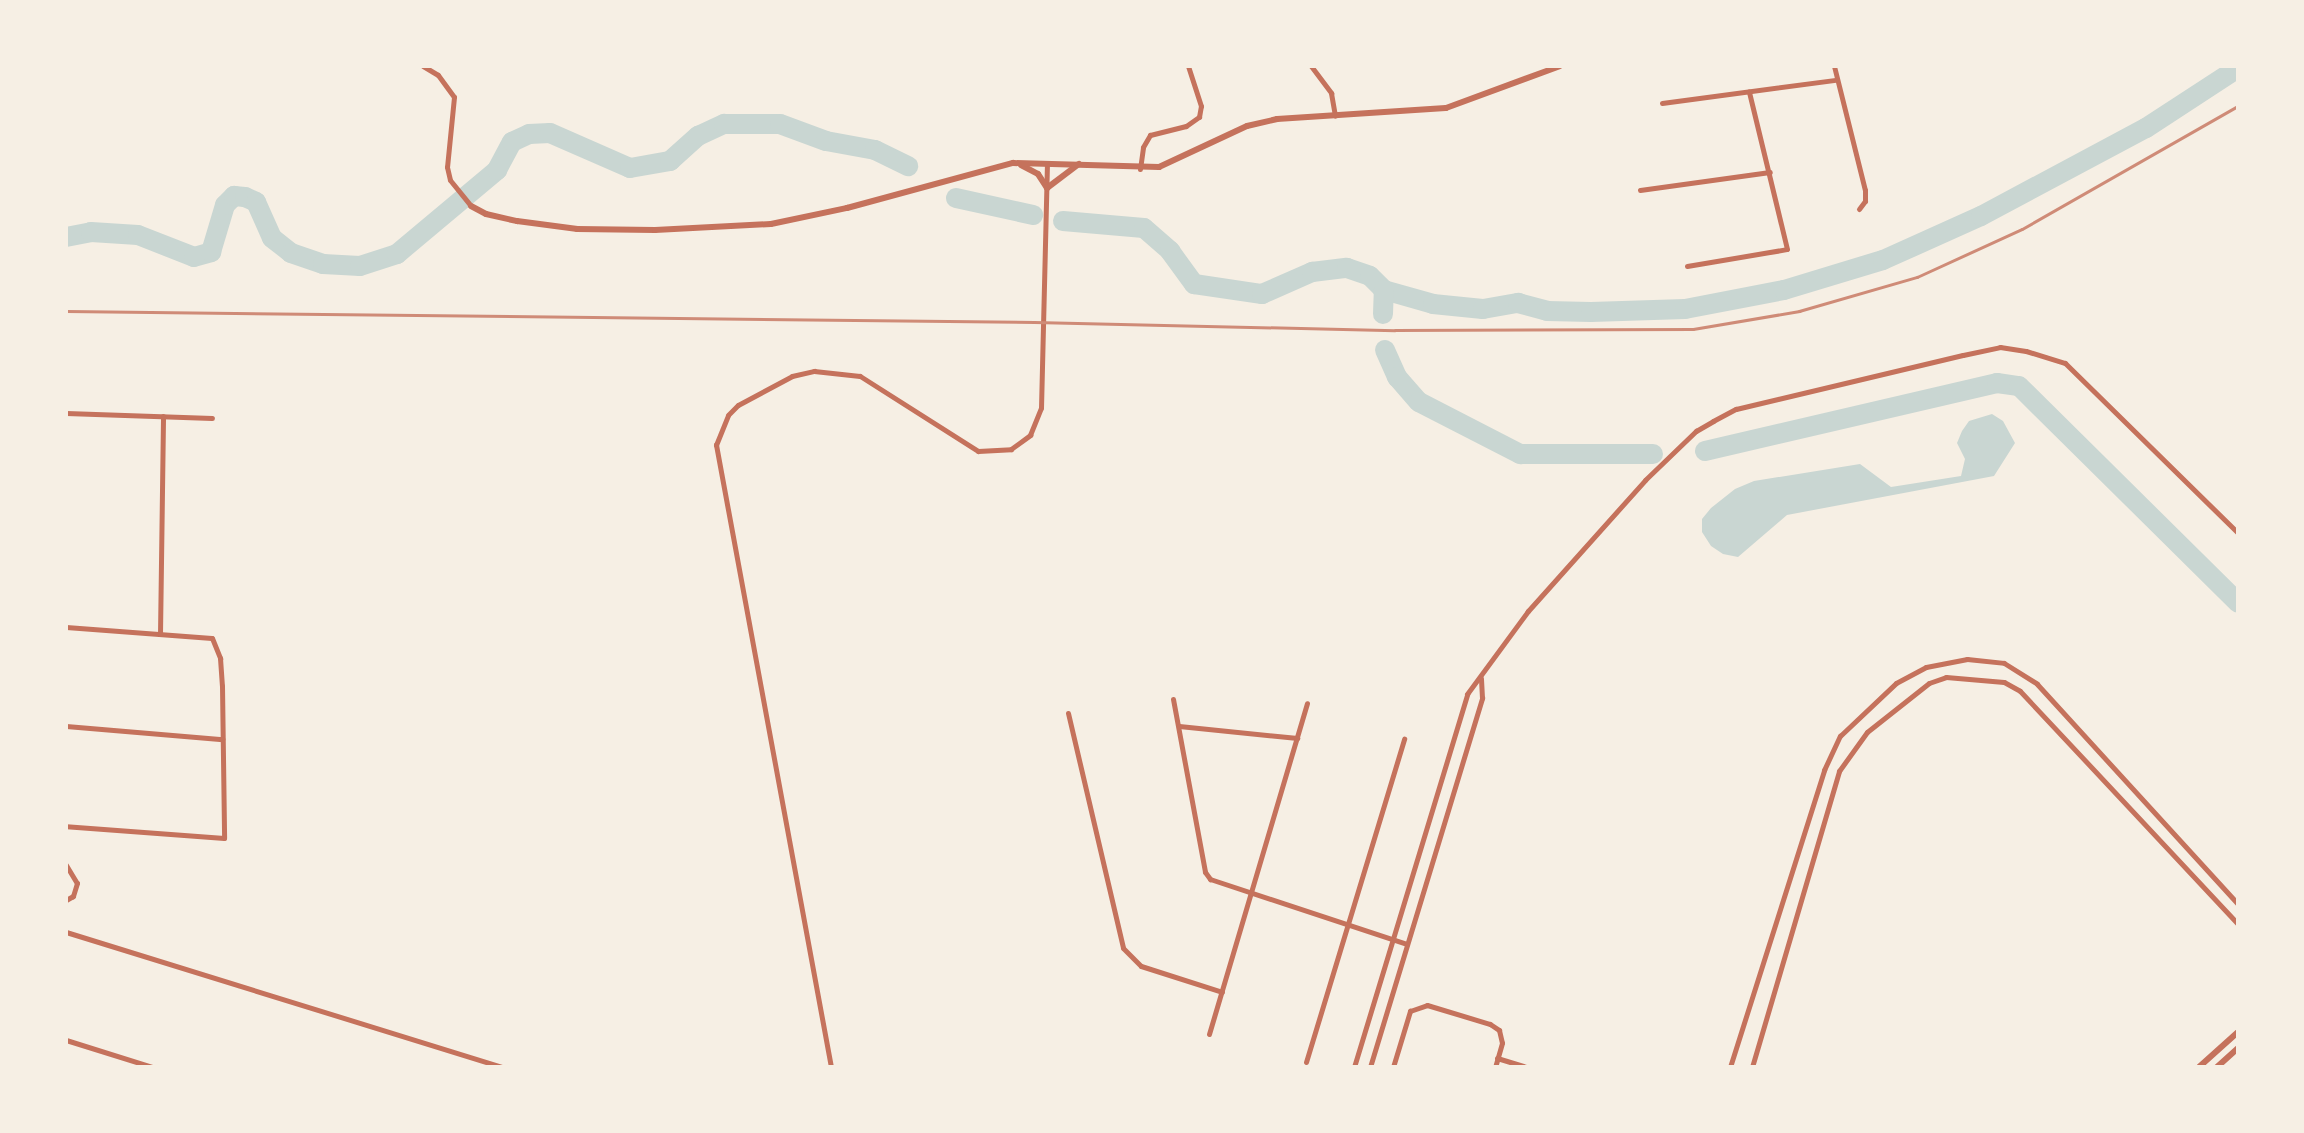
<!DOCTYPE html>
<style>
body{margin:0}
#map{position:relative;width:2304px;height:1133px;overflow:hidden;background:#f6efe4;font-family:Signika,sans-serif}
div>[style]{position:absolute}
.water>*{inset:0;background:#c9d6d2}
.river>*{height:20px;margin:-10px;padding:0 10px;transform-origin:10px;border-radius:10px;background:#c9d6d2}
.minor>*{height:5px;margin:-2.5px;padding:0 2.5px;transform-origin:2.5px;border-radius:2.5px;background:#c5725c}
.tertiary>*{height:6px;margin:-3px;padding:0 3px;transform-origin:3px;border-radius:3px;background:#c5725c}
.rail>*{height:3px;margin:-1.5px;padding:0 1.5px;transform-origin:1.5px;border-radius:1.5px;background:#cf8b77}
span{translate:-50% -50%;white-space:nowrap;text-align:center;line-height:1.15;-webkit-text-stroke:6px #f6efe4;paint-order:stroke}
.frame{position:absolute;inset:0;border:68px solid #f6efe4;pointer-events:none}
</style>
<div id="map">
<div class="water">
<div style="clip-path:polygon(1992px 414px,2003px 421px,2015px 443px,1994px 476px,1787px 515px,1738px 557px,1723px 554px,1711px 546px,1702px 532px,1702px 519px,1711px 508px,1735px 489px,1754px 481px,1860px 464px,1891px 487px,1961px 476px,1965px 459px,1957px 443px,1962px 431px,1969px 421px)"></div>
</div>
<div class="river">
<div style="left:956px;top:198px;width:79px;rotate:12.4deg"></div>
<div style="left:1063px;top:221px;width:81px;rotate:4.9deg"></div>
<div style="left:1144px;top:228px;width:35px;rotate:41deg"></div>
<div style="left:1170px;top:251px;width:41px;rotate:54deg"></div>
<div style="left:1194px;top:284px;width:69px;rotate:8.4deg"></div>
<div style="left:1262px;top:294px;width:55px;rotate:-23.7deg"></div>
<div style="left:1312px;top:272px;width:35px;rotate:-7deg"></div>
<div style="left:1347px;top:268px;width:24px;rotate:19deg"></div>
<div style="left:1370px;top:276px;width:20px;rotate:45deg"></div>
<div style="left:1384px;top:290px;width:51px;rotate:15.9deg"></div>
<div style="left:1433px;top:304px;width:50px;rotate:5.7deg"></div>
<div style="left:1483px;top:309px;width:36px;rotate:-10deg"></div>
<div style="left:1518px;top:303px;width:30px;rotate:15deg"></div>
<div style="left:1547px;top:311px;width:44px;rotate:1.3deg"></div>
<div style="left:1591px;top:312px;width:94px;rotate:-1.8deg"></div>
<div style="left:1685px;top:309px;width:101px;rotate:-10.9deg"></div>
<div style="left:1784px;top:290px;width:103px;rotate:-16.9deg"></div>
<div style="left:1883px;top:260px;width:107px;rotate:-24.2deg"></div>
<div style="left:1981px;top:216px;width:187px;rotate:-28.1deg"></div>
<div style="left:2146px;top:128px;width:110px;rotate:-33.1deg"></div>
<div style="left:66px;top:237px;width:25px;rotate:-11deg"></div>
<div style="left:91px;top:232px;width:47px;rotate:3.7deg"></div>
<div style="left:138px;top:235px;width:60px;rotate:21.4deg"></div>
<div style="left:194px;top:257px;width:18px;rotate:-16deg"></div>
<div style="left:211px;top:252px;width:49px;rotate:-73.4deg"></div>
<div style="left:225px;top:205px;width:13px;rotate:-45deg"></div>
<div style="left:234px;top:196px;width:11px;rotate:5deg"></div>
<div style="left:245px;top:197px;width:12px;rotate:24deg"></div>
<div style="left:256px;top:202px;width:39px;rotate:66deg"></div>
<div style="left:272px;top:238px;width:24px;rotate:38deg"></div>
<div style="left:291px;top:253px;width:34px;rotate:19deg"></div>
<div style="left:323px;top:264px;width:37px;rotate:3deg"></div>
<div style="left:360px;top:266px;width:39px;rotate:-18deg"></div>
<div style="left:397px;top:254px;width:131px;rotate:-40deg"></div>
<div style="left:497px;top:170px;width:32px;rotate:-62deg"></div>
<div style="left:512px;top:142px;width:19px;rotate:-25deg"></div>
<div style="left:529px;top:134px;width:21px;rotate:-3deg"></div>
<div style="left:550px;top:133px;width:87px;rotate:23.6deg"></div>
<div style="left:630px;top:168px;width:41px;rotate:-9.9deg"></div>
<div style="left:670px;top:161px;width:38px;rotate:-42deg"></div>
<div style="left:698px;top:136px;width:29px;rotate:-25deg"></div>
<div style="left:724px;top:124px;width:56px"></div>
<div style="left:780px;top:124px;width:49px;rotate:20.3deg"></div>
<div style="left:826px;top:141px;width:50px;rotate:10.4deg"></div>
<div style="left:875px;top:150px;width:37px;rotate:26deg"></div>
<div style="left:1383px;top:314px;width:24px;rotate:-88deg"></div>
<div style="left:1385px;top:350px;width:30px;rotate:66deg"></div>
<div style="left:1397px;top:377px;width:33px;rotate:49deg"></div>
<div style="left:1419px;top:402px;width:114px;rotate:27.2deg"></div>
<div style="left:1520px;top:454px;width:133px"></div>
<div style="left:1705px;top:451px;width:300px;rotate:-13.1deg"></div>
<div style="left:1997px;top:383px;width:22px;rotate:8deg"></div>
<div style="left:2019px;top:386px;width:308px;rotate:44.7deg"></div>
</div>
<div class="minor">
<div style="left:423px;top:66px;width:17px;rotate:31deg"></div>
<div style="left:438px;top:75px;width:27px;rotate:54deg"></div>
<div style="left:454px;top:97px;width:70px;rotate:95.7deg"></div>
<div style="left:447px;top:167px;width:13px;rotate:77deg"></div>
<div style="left:450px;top:180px;width:33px;rotate:51deg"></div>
<div style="left:1311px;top:66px;width:34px;rotate:53deg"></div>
<div style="left:1331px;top:93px;width:23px;rotate:80deg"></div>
<div style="left:1834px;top:66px;width:128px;rotate:76deg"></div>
<div style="left:1865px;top:190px;width:11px;rotate:90deg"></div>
<div style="left:1865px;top:201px;width:10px;rotate:127deg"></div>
<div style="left:1662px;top:103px;width:175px;rotate:-7.6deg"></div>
<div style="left:1140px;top:169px;width:22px;rotate:-82deg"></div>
<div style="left:1143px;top:147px;width:14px;rotate:-60deg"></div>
<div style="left:1150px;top:135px;width:37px;rotate:-14deg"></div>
<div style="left:1186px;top:126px;width:16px;rotate:-35deg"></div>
<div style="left:1199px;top:117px;width:11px;rotate:-80deg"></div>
<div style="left:1201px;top:106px;width:42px;rotate:-108deg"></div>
<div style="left:1640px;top:190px;width:131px;rotate:-7.9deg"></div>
<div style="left:1687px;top:266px;width:101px;rotate:-9.6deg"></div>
<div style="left:1787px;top:249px;width:162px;rotate:-103.6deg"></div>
<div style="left:66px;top:413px;width:146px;rotate:2deg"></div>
<div style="left:66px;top:627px;width:146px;rotate:4.3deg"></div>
<div style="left:212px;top:638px;width:22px;rotate:68deg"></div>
<div style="left:220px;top:658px;width:28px;rotate:86deg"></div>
<div style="left:222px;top:686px;width:152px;rotate:89.2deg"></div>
<div style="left:224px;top:838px;width:158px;rotate:-175.7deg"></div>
<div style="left:160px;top:634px;width:218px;rotate:-89.2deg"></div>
<div style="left:1173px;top:699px;width:176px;rotate:79.5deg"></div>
<div style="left:1205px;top:872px;width:9px;rotate:54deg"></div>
<div style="left:1210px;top:879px;width:207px;rotate:18.3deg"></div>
<div style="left:1068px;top:713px;width:241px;rotate:76.8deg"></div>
<div style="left:1123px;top:948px;width:25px;rotate:45deg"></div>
<div style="left:1141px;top:966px;width:85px;rotate:17.8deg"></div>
<div style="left:66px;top:726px;width:157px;rotate:4.8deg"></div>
<div style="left:1179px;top:726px;width:119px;rotate:5.8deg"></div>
<div style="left:66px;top:865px;width:21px;rotate:59deg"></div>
<div style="left:77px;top:883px;width:14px;rotate:107deg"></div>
<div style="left:73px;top:896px;width:8px;rotate:150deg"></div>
<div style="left:66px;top:932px;width:456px;rotate:17.2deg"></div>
<div style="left:1209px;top:1034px;width:345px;rotate:-73.5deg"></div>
<div style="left:66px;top:1040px;width:90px;rotate:17.4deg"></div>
<div style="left:1497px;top:1058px;width:30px;rotate:17deg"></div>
<div style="left:1306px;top:1062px;width:338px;rotate:-73.1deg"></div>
<div style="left:831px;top:1067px;width:633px;rotate:-100.47deg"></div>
<div style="left:716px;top:445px;width:32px;rotate:-68deg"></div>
<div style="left:728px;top:415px;width:14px;rotate:-45deg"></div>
<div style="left:738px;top:405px;width:61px;rotate:-28.2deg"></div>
<div style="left:792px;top:376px;width:23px;rotate:-13deg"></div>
<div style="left:814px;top:371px;width:46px;rotate:6.2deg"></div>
<div style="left:860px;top:376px;width:140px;rotate:32.4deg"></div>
<div style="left:978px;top:451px;width:33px;rotate:-3deg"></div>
<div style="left:1011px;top:449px;width:24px;rotate:-36deg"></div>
<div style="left:1030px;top:435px;width:29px;rotate:-68deg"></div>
<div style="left:1041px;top:408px;width:245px;rotate:-88.6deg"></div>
<div style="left:1354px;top:1067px;width:390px;rotate:-73.1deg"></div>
<div style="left:1467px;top:694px;width:103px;rotate:-53.7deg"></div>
<div style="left:1528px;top:611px;width:176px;rotate:-48.2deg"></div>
<div style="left:1645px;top:480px;width:71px;rotate:-43.9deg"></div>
<div style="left:1696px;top:431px;width:20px;rotate:-30deg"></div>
<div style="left:1713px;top:421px;width:26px;rotate:-28deg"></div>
<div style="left:1736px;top:409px;width:233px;rotate:-13.4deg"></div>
<div style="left:1963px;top:355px;width:38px;rotate:-12deg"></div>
<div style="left:2000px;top:347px;width:26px;rotate:9deg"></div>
<div style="left:2026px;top:351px;width:41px;rotate:17.1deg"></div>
<div style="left:2065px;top:363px;width:243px;rotate:44.5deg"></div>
<div style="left:1370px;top:1067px;width:386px;rotate:-73.1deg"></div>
<div style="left:1482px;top:698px;width:20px;rotate:-93deg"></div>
<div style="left:1393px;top:1067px;width:59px;rotate:-73.1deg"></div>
<div style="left:1410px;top:1011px;width:18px;rotate:-19deg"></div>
<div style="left:1427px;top:1005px;width:66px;rotate:16.8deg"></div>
<div style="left:1490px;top:1024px;width:11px;rotate:34deg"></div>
<div style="left:1499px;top:1030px;width:13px;rotate:77deg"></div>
<div style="left:1502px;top:1043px;width:25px;rotate:106deg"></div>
<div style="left:1730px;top:1067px;width:312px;rotate:-72.4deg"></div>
<div style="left:1824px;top:770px;width:38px;rotate:-65deg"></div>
<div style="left:1840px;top:736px;width:77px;rotate:-43.4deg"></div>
<div style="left:1896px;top:683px;width:34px;rotate:-28deg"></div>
<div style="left:1926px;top:667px;width:42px;rotate:-11deg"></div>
<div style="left:1967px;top:659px;width:37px;rotate:6deg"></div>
<div style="left:2004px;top:663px;width:39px;rotate:32deg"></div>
<div style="left:2037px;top:684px;width:298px;rotate:47.6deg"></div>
<div style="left:1752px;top:1067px;width:309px;rotate:-73.6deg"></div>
<div style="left:1839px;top:771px;width:48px;rotate:-54.3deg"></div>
<div style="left:1867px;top:732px;width:79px;rotate:-38.3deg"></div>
<div style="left:1929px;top:683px;width:18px;rotate:-19deg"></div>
<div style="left:1946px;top:677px;width:58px;rotate:4.9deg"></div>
<div style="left:2004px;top:682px;width:18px;rotate:29deg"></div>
<div style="left:2020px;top:691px;width:319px;rotate:46.9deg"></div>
</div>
<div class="tertiary">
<div style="left:1021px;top:165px;width:19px;rotate:28deg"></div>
<div style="left:1038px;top:174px;width:17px;rotate:57deg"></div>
<div style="left:1047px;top:188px;width:40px;rotate:-37deg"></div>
<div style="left:471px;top:206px;width:17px;rotate:28deg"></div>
<div style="left:486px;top:214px;width:32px;rotate:13deg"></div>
<div style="left:517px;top:221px;width:61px;rotate:7.6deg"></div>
<div style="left:577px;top:229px;width:78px;rotate:0.7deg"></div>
<div style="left:655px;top:230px;width:116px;rotate:-3deg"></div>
<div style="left:771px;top:224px;width:78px;rotate:-11.9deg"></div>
<div style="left:847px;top:208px;width:172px;rotate:-15.2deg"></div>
<div style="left:1013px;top:163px;width:146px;rotate:1.6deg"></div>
<div style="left:1159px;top:167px;width:97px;rotate:-25deg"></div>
<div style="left:1247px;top:126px;width:31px;rotate:-13deg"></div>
<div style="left:1277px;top:119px;width:169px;rotate:-3.7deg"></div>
<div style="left:1446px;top:108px;width:121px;rotate:-20.2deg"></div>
<div style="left:2199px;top:1067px;width:52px;rotate:-41.9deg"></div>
<div style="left:2217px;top:1067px;width:28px;rotate:-42deg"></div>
</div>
<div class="rail">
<div style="left:66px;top:311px;width:968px;rotate:0.65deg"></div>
<div style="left:1034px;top:322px;width:361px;rotate:1.3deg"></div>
<div style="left:1395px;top:330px;width:298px;rotate:-0.2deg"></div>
<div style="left:1693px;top:329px;width:108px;rotate:-9.6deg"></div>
<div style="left:1799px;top:311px;width:123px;rotate:-16.1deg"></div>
<div style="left:1917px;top:277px;width:115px;rotate:-24.6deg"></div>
<div style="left:2022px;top:229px;width:249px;rotate:-29.7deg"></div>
</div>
<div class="frame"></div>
</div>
